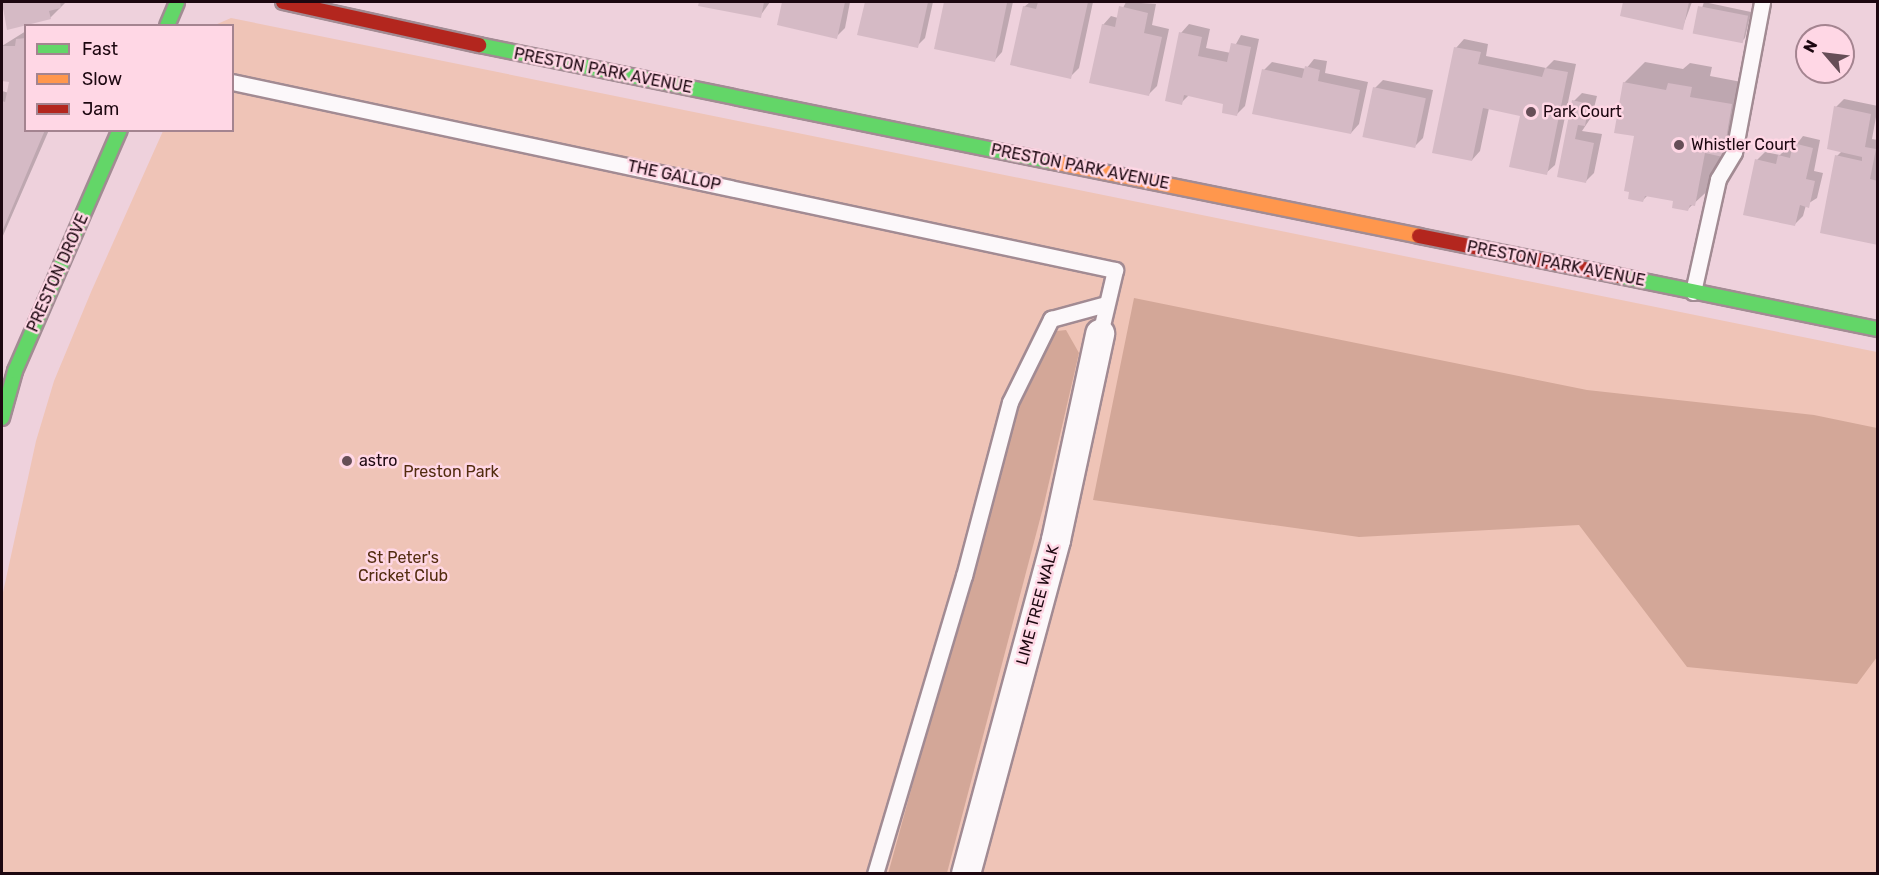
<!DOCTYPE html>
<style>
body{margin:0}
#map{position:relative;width:1879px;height:875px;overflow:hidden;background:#eed1dc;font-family:Rubik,sans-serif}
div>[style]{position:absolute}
.green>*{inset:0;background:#efc4b7}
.forest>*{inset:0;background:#d3a798}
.shadow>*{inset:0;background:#0003}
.building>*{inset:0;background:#d5bac5;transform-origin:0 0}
.roads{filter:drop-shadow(2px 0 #a28b93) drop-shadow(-2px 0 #a28b93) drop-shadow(0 2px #a28b93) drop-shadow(0 -2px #a28b93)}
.lane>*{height:15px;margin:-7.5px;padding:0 7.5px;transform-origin:7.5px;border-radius:7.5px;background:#fcf8fa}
.street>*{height:28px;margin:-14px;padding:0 14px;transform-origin:14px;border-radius:14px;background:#fcf8fa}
.fast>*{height:14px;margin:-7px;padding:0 7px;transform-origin:7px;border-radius:7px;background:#63d668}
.slow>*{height:14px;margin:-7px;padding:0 7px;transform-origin:7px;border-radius:7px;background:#ff974d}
.jam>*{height:14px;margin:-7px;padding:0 7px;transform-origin:7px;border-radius:7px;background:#b3261e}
.dots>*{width:16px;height:16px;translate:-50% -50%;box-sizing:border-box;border:3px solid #ffd7e5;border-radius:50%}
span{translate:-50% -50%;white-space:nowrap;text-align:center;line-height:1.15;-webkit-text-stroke:5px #ffd7e5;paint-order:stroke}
.street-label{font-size:16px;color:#1c0710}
.poi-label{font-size:16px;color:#1c0710}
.left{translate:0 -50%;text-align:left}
.park-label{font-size:16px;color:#522c0f}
.frame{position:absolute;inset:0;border:3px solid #1c0710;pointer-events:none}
.legend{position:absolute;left:24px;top:24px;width:210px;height:108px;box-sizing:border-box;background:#ffd7e5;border:2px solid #a48490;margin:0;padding:8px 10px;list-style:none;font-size:18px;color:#1c0710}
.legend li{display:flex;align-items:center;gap:12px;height:30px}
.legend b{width:30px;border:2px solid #a48490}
.north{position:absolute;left:1795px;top:24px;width:60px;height:60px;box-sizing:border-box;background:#ffd7e5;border:2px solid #a48490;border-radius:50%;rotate:298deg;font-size:16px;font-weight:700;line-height:24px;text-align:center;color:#1c0710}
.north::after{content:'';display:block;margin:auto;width:21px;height:27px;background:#664e57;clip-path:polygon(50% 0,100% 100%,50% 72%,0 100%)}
</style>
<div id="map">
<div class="green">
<div style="clip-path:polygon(231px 18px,1877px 352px,1877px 873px,2px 874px,2px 597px,36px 441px,54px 381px,91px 292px,163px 131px,232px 130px,232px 26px,215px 25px)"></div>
</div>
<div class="forest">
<div style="clip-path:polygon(1134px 298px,1587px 390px,1814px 415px,1877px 428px,1877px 657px,1857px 684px,1687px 667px,1579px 525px,1359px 537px,1093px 500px)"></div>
<div style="clip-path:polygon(1066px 330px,1079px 353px,1044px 504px,947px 873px,888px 874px,1017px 404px,1048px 332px)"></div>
</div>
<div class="shadow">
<div style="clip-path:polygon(2px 2px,66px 2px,50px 18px,8px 28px)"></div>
<div style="clip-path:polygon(700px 2px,770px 2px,760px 16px,700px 5px)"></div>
<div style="clip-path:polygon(784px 2px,850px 2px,845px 28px,836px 37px,779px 24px)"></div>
<div style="clip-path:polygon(866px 2px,933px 2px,925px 38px,917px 46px,859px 34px)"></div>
<div style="clip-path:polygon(946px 2px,1013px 2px,1002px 52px,994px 61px,936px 48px)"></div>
<div style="clip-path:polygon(1030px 2px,1093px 2px,1079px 68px,1070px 77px,1024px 7px)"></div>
<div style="clip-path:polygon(1126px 2px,1156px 4px,1152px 25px,1169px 29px,1157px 86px,1149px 94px,1103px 25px,1111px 16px,1118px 18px)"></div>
<div style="clip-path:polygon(1625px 2px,1692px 2px,1682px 29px,1621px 15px)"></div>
<div style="clip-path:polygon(1704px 2px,1751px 12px,1745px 38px,1741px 42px,1694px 32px)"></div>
<div style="clip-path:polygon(1189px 24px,1210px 29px,1206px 48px,1231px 53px,1241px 35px,1259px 39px,1245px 106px,1237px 114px,1225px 102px,1189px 95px,1181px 103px,1181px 33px)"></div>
<div style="clip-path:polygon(26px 31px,26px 130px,49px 130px,2px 238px,2px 91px,9px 93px,11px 81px,2px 79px,2px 46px)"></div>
<div style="clip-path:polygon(1464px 39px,1488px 44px,1486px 56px,1546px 68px,1554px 60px,1576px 64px,1555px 165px,1546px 173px,1521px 115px,1489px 108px,1480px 151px,1472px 160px,1456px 48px)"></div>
<div style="clip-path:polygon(1314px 59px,1327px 61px,1325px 73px,1368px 82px,1359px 124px,1351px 133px,1264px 70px,1272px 62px,1306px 69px)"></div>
<div style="clip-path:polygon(1645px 62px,1683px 69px,1690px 63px,1712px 67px,1710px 76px,1752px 84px,1743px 134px,1721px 155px,1715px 184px,1688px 209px,1675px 200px,1648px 195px,1643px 200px,1636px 135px,1624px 83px)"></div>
<div style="clip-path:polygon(1383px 80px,1433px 90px,1423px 138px,1415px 146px,1375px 88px)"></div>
<div style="clip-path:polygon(1582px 93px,1597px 96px,1592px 116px,1582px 131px,1602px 134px,1594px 173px,1586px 181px,1559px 176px,1574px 101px)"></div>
<div style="clip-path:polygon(1844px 99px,1878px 106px,1872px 139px,1878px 140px,1878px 243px,1837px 156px,1842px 151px,1836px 107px)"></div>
<div style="clip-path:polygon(1803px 136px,1820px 140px,1814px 171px,1823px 173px,1817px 198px,1806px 205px,1803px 216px,1795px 224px,1757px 160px,1765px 152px,1780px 155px,1788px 147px,1793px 149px)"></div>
</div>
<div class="building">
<div style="clip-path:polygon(2px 2px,60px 2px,61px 8px,49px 11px,51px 19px,7px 30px)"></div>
<div style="clip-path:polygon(699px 2px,764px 2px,761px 18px,698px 6px)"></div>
<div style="clip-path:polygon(782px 2px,845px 2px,837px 39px,777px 25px)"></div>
<div style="clip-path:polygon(865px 2px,928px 2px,918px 48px,857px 35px)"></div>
<div style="clip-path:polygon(944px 2px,1007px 3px,995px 62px,934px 49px)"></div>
<div style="clip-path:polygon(1038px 2px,1088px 2px,1071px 79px,1010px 65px,1023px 6px,1036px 9px)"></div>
<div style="clip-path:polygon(1623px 2px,1689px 2px,1683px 30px,1620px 16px)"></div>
<div style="clip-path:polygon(1119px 6px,1148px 13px,1144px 33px,1162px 37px,1149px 96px,1089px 83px,1102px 24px,1115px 27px)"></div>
<div style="left:1698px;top:6px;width:51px;height:28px;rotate:11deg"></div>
<div style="clip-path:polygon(1179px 32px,1202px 37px,1198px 56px,1213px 59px,1227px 62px,1231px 43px,1251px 47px,1237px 116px,1222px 113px,1223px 104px,1184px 95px,1182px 105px,1165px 101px)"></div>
<div style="clip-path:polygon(26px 38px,26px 130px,45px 130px,2px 232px,2px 101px,5px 102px,9px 82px,2px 81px,2px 46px,15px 46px,16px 39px)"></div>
<div style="clip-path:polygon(1454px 47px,1481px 52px,1478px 64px,1542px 77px,1545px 68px,1568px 72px,1547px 175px,1509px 167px,1520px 116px,1483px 108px,1472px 161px,1432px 153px)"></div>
<div style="clip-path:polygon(1305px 66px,1320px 70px,1318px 81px,1360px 90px,1351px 134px,1252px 114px,1262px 69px,1302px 78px)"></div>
<div style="clip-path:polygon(1623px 82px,1666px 90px,1668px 83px,1692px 87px,1690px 97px,1732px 104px,1723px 157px,1705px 153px,1695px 206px,1690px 205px,1688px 211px,1672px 208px,1673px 201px,1645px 196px,1643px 202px,1628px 199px,1629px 192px,1624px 191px,1634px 136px,1614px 133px)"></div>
<div style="left:1373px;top:87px;width:54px;height:51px;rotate:12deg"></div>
<div style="clip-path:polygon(1572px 100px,1589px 104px,1585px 126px,1578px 125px,1575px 139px,1594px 143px,1586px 183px,1557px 177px)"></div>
<div style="clip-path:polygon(1834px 106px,1871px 114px,1865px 147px,1876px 149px,1870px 179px,1878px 181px,1878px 245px,1820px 233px,1835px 155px,1862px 161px,1862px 157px,1827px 149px)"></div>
<div style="clip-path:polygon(1793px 143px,1813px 148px,1806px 179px,1815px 181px,1809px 208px,1800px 205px,1795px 226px,1743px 215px,1755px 159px,1776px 164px,1778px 155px,1790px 158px)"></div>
</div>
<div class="roads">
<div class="lane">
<div style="left:232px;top:82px;width:903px;rotate:12.02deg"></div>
<div style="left:1115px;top:270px;width:66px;rotate:103.2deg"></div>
<div style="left:1693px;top:292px;width:116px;rotate:-77.5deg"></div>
<div style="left:1718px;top:179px;width:31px;rotate:-59deg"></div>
<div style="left:1734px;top:152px;width:153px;rotate:-79.4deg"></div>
<div style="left:875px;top:874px;width:311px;rotate:-73.4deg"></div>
<div style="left:964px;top:576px;width:180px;rotate:-75.2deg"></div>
<div style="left:1010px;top:402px;width:93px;rotate:-63.7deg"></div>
<div style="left:1051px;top:319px;width:57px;rotate:-15.3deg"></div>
</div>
<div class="street">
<div style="left:966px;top:874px;width:346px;rotate:-74.9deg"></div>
<div style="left:1056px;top:540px;width:211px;rotate:-77.9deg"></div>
</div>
<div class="fast">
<div style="left:167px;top:26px;width:26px;rotate:-67deg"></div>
<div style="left:479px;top:45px;width:586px;rotate:11.52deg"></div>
<div style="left:1619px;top:276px;width:264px;rotate:11.6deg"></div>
<div style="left:2px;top:418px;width:49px;rotate:-74.5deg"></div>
<div style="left:15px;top:371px;width:263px;rotate:-66.5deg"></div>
</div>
<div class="slow">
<div style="left:1053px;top:162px;width:373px;rotate:11.4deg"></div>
</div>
<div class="jam">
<div style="left:283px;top:2px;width:201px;rotate:12.4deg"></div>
<div style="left:1419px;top:236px;width:204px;rotate:11.3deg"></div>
</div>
</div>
<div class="dots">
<div style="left:1531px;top:112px;background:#664e57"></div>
<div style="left:1679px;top:145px;background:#664e57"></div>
<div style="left:347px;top:461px;background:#664e57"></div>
</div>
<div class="street-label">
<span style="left:603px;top:71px;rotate:11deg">PRESTON PARK AVENUE</span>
<span style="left:1080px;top:167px;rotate:11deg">PRESTON PARK AVENUE</span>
<span style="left:674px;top:176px;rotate:12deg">THE GALLOP</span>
<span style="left:1556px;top:264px;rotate:11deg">PRESTON PARK AVENUE</span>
<span style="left:58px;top:273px;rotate:-66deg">PRESTON DROVE</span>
<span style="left:1038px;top:605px;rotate:-75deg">LIME TREE WALK</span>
</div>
<div class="poi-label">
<span class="left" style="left:1543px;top:112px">Park Court</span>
<span class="left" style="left:1691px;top:145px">Whistler Court</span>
<span class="left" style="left:359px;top:461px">astro</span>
</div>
<div class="park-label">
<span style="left:451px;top:472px">Preston Park</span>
<span style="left:403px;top:567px">St Peter's<br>Cricket Club</span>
</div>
<div class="frame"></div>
<ul class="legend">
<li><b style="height:8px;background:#63d668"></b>Fast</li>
<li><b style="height:8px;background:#ff974d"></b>Slow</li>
<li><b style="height:8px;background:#b3261e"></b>Jam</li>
</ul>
<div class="north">N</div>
</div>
